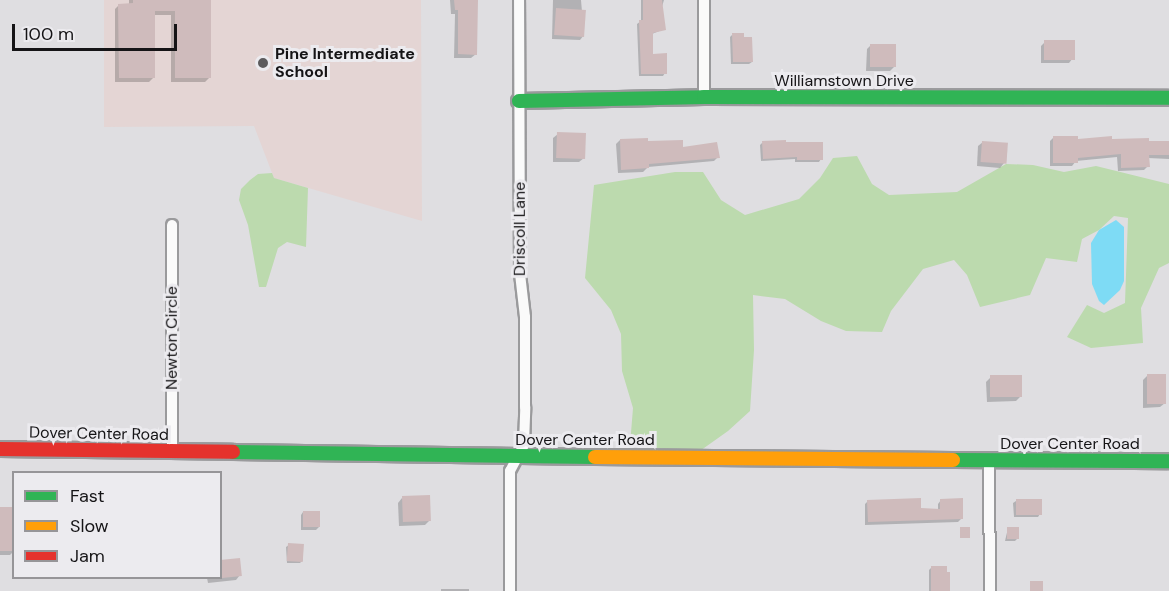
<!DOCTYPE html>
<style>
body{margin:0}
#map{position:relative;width:1169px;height:591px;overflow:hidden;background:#dfdee1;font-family:"DM Sans",sans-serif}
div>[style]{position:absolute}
.education>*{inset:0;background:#e4d5d4}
.green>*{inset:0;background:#bcdaae}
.water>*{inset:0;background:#7edbf5}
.shadow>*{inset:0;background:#0003;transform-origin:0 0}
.building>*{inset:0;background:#cfbbbc;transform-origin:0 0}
.roads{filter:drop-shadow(2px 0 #9a9a9c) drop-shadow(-2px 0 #9a9a9c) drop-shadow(0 2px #9a9a9c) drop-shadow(0 -2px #9a9a9c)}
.street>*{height:10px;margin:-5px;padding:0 5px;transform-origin:5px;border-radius:5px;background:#fafafa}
.fast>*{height:14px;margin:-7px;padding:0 7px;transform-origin:7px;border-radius:7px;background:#30b455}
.slow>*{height:14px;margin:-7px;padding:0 7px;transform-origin:7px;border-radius:7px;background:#ff9f0a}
.jam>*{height:14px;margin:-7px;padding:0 7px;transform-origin:7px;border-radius:7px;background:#e5322d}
.dots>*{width:16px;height:16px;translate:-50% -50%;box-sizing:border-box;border:3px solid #ecebef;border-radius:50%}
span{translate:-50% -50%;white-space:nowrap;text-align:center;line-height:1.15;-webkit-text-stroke:6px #ecebef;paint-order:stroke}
.poi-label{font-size:16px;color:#151416;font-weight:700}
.left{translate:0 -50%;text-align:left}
.street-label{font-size:16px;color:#151416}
.legend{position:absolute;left:12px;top:471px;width:210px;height:108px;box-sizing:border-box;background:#ecebef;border:2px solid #969598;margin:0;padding:8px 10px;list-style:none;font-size:18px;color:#151416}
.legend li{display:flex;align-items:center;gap:12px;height:30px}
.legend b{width:30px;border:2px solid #969598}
.scale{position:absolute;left:12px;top:24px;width:165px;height:27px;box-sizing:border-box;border:3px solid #151416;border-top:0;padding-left:8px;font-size:18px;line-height:21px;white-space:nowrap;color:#151416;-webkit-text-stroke:4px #ecebef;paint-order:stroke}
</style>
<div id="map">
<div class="education">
<div style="clip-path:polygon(104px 0,421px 0,422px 221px,274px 178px,254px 126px,104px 127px)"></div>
</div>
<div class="green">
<div style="clip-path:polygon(857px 156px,872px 184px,889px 195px,957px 192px,1006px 164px,1033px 165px,1064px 172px,1096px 166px,1169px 184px,1169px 263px,1159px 268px,1141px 308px,1143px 343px,1091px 348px,1067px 337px,1087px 305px,1104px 313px,1125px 303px,1128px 218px,1114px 216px,1099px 230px,1082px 239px,1077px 262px,1046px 258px,1030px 295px,980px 307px,967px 275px,954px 260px,923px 269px,891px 311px,882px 332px,846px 331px,821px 321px,785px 299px,753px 295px,754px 350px,750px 411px,728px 431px,697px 453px,630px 445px,633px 408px,622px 371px,621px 334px,611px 310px,585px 278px,594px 185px,675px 172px,703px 172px,721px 200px,745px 215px,799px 199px,820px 178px,833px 158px)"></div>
<div style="clip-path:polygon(272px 173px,274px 178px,308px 188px,306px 247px,287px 242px,278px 248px,266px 287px,259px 287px,248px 225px,239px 200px,241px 189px,250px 180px,258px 174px)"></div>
</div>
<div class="water">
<div style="clip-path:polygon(1116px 220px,1124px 227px,1124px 281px,1120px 290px,1104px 305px,1099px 301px,1092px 284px,1091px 243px,1099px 230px)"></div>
</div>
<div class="shadow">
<div style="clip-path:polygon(129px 0,209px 0,210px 77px,205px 82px,171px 82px,171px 15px,153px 15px,154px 77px,149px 82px,115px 82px,115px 9px,119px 5px,129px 5px)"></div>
<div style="clip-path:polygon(450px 0,475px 0,476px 54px,471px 58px,454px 58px,455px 14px,451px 14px)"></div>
<div style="clip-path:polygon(553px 0,581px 0,584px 35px,580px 40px,552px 39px)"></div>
<div style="clip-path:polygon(641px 0,664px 0,661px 10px,664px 29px,652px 34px,652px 55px,665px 73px,663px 76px,639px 76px,637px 24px,641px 21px)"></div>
<div style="clip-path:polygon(732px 35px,743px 38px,752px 62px,749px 64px,731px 64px,730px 37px)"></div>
<div style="clip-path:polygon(1045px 42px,1073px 58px,1069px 63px,1041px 63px,1041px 46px)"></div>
<div style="clip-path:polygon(871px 45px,894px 67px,890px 71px,866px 71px,867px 49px)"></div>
<div style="clip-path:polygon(558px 134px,584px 158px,579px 162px,553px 162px,553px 138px)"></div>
<div style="clip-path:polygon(1054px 137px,1076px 140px,1169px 143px,1169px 159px,1148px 158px,1148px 166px,1144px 170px,1118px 171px,1117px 157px,1076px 161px,1072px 166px,1050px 166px,1050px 141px)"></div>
<div style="clip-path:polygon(620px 140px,682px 149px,718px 157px,714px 161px,648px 167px,643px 172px,618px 173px,616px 144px)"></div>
<div style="clip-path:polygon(983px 142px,1004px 163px,1000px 168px,977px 166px,978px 146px)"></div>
<div style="clip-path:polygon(762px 143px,821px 159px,819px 162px,795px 162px,795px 159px,761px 161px,760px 145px)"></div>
<div style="clip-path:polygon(1147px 376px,1165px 403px,1160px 407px,1143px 408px,1143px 380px)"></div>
<div style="clip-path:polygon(991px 377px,1020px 397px,1016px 401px,987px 402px,986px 382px)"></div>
<div style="clip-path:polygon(402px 498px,429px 521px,425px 525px,399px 526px,398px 503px)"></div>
<div style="clip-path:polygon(941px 500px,962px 518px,958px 522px,865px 525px,865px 504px,868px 501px,920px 510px,938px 510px,938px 504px)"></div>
<div style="clip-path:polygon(1016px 501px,1040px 514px,1038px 517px,1014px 517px,1013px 503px)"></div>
<div style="clip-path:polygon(0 509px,14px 551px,10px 555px,0 555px)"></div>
<div style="clip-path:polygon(303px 512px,319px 527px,316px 530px,301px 530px,301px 515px)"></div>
<div style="clip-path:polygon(1008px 528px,1018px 538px,1015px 541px,1005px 541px)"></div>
<div style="clip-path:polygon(289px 545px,303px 560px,300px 563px,287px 563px,286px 547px)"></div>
<div style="clip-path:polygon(931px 568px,948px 591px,929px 591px,929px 570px)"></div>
<div style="clip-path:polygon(240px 575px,236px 580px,208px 583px,207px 578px)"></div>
<div style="left:441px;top:589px;width:28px;height:3px"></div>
</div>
<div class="building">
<div style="clip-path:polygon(133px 0,211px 0,211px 78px,175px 78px,175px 11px,155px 11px,155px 78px,119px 78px,118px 4px,133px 3px)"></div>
<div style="clip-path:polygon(454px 0,478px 0,477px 55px,458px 54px,458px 10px,455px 10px)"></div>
<div style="clip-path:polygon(643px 0,662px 0,666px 30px,653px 33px,653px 54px,667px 53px,667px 74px,641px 74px,639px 20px,643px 20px)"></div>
<div style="left:556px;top:8px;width:30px;height:27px;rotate:4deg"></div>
<div style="clip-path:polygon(732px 33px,744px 33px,744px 37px,752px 37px,753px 62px,733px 62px)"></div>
<div style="left:1044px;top:40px;width:31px;height:20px"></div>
<div style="left:870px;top:44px;width:26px;height:23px"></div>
<div style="left:557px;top:132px;width:29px;height:26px;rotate:2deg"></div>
<div style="clip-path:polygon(1053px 136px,1078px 136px,1078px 139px,1112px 136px,1112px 139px,1149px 138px,1149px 141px,1169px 141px,1169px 155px,1149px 155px,1150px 167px,1121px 168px,1121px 154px,1078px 158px,1078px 163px,1053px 163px)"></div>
<div style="clip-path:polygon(648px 138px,648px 141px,683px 140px,683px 147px,717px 142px,720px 158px,649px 164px,649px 168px,621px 170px,620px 139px)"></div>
<div style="clip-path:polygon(786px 140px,786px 142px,823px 142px,823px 160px,797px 160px,797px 157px,763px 159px,762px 141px)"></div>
<div style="left:982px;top:141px;width:26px;height:21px;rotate:4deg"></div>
<div style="left:1166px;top:374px;width:30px;height:19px;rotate:90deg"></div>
<div style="left:1022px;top:375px;width:22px;height:32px;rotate:90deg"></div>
<div style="left:430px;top:495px;width:26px;height:28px;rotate:88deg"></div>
<div style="clip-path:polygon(921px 498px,921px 508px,940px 509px,940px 499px,963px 498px,963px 519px,868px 522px,867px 500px)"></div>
<div style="left:1016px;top:499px;width:26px;height:16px"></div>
<div style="left:0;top:507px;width:14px;height:44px"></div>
<div style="left:303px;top:511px;width:17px;height:16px"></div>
<div style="left:960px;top:527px;width:10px;height:11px"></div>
<div style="left:1007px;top:527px;width:12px;height:12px"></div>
<div style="left:288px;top:543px;width:16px;height:18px;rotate:4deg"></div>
<div style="left:240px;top:558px;width:18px;height:20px;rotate:84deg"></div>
<div style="clip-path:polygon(931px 566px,947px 566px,947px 572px,950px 572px,950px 591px,931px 591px)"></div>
<div style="left:1030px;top:581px;width:13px;height:10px"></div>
</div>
<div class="roads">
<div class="street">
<div style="left:704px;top:97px;width:97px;rotate:-90deg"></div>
<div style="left:172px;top:225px;width:226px;rotate:90deg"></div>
<div style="left:989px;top:460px;width:131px;rotate:89.6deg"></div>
<div style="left:510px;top:591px;width:120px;rotate:-90deg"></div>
<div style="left:510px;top:471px;width:30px;rotate:-62deg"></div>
<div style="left:524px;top:445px;width:38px;rotate:-88deg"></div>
<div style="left:525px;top:407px;width:90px;rotate:-90deg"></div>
<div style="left:525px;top:317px;width:43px;rotate:-96.6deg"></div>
<div style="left:520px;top:274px;width:274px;rotate:-90.2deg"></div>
</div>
<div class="fast">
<div style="left:519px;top:101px;width:185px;rotate:-1.2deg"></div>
<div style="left:704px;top:97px;width:465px;rotate:0.1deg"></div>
<div style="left:233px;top:452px;width:362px;rotate:0.8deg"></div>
<div style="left:953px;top:460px;width:216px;rotate:0.3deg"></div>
</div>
<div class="slow">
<div style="left:595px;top:457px;width:358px;rotate:0.5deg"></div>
</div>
<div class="jam">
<div style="left:0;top:449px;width:233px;rotate:0.7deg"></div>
</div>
</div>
<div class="dots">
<div style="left:263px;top:63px;background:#5c5b5d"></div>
</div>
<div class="poi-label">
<span class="left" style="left:275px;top:63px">Pine Intermediate<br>School</span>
</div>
<div class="street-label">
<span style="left:844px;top:81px">Williamstown Drive</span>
<span style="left:520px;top:229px;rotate:-90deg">Driscoll Lane</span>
<span style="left:172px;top:338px;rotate:-90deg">Newton Circle</span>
<span style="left:99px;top:434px;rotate:1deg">Dover Center Road</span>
<span style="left:585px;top:440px">Dover Center Road</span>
<span style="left:1070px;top:444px">Dover Center Road</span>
</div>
<ul class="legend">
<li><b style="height:8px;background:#30b455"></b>Fast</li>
<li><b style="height:8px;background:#ff9f0a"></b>Slow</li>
<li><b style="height:8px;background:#e5322d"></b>Jam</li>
</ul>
<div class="scale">100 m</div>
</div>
